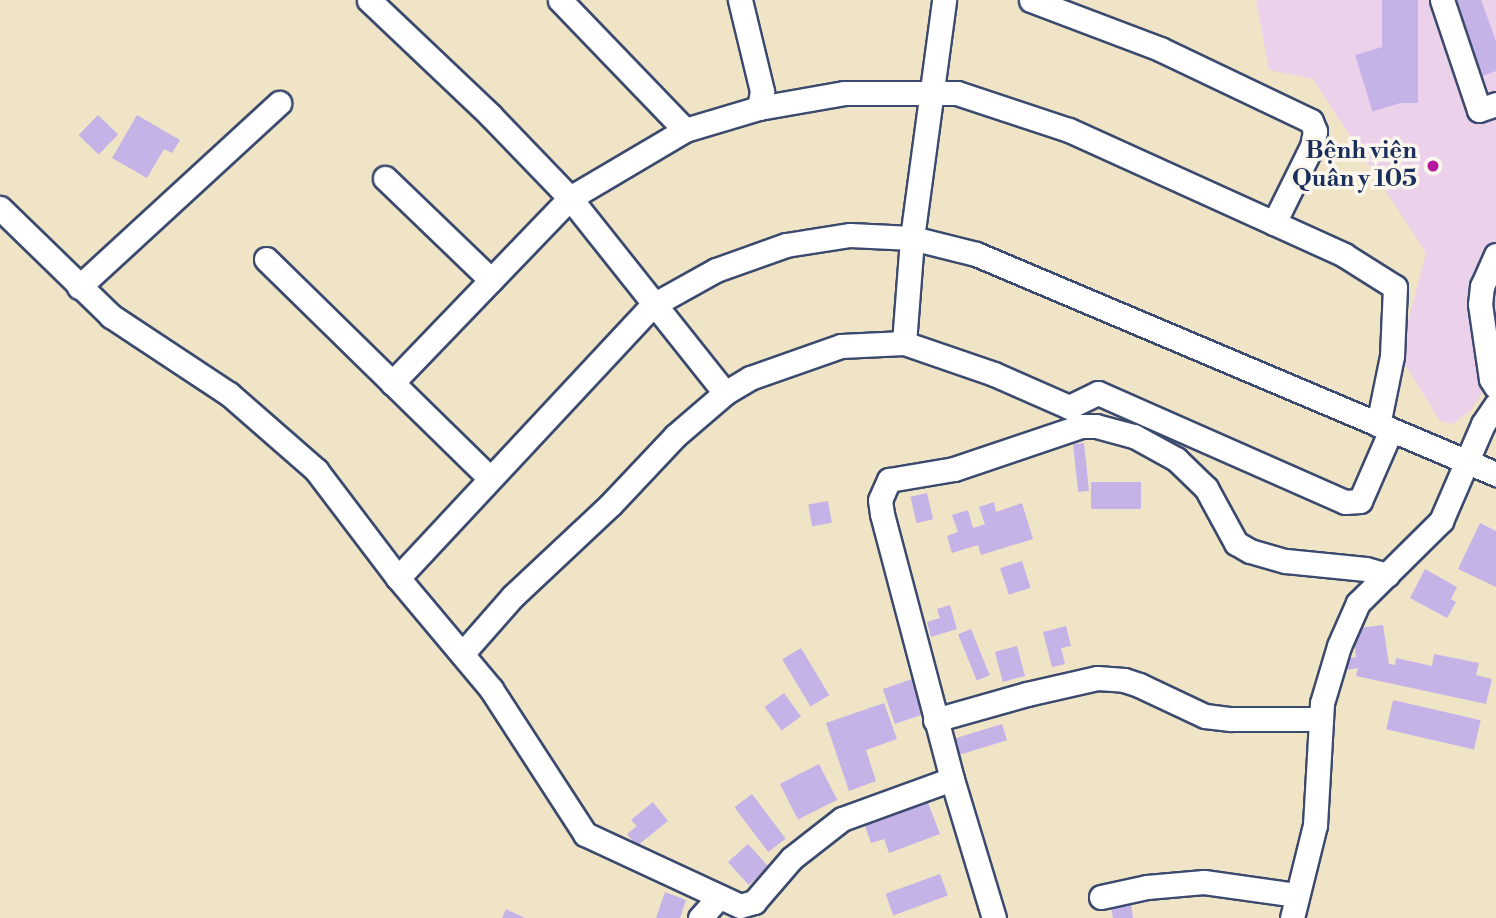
<!DOCTYPE html>
<meta charset="utf-8">
<style>
body{margin:0}
#map{position:relative;width:1496px;height:918px;overflow:hidden;background:#f0e4c7;font-family:"Libre Bodoni",serif}
div>[style]{position:absolute}
.built>*{inset:0;background:#ecd1ea}
.building>*{inset:0;background:#c5b3e8;transform-origin:0 0}
.roads{filter:drop-shadow(2px 0 #3b4a6e) drop-shadow(-2px 0 #3b4a6e) drop-shadow(0 2px #3b4a6e) drop-shadow(0 -2px #3b4a6e)}
.minor>*{height:23px;margin:-11.5px;padding:0 11.5px;transform-origin:11.5px;border-radius:11.5px;background:#fff}
.dots>*{width:19px;height:19px;translate:-50% -50%;box-sizing:border-box;border:4px solid #fbf7ec;border-radius:50%}
span{translate:-50% -50%;white-space:nowrap;text-align:center;line-height:1.15;-webkit-text-stroke:7px #fbf7ec;paint-order:stroke}
.poi-label{font-size:24px;color:#1b2f5e;font-weight:700}
.right{translate:-100% -50%;text-align:right}
</style>
<div id="map">
<div class="built">
<div style="clip-path:polygon(1256px 0,1496px 0,1496px 372px,1471px 410px,1453px 424px,1440px 421px,1399px 355px,1426px 253px,1313px 79px,1269px 70px)"></div>
</div>
<div class="building">
<div style="left:1382px;top:0;width:36px;height:103px"></div>
<div style="clip-path:polygon(1455px 0,1481px 0,1496px 41px,1496px 71px,1482px 76px)"></div>
<div style="left:1382px;top:47px;width:59px;height:28px;rotate:73deg"></div>
<div style="left:98px;top:115px;width:28px;height:28px;rotate:44deg"></div>
<div style="clip-path:polygon(137px 115px,180px 140px,172px 153px,164px 149px,147px 178px,112px 158px)"></div>
<div style="left:1084px;top:443px;width:48px;height:11px;rotate:84deg"></div>
<div style="left:1141px;top:482px;width:27px;height:50px;rotate:90deg"></div>
<div style="left:927px;top:493px;width:27px;height:17px;rotate:77deg"></div>
<div style="left:828px;top:501px;width:22px;height:20px;rotate:80deg"></div>
<div style="clip-path:polygon(994px 502px,996px 512px,1022px 503px,1033px 539px,981px 555px,978px 545px,952px 553px,947px 536px,958px 532px,952px 515px,968px 510px,973px 528px,985px 524px,979px 507px)"></div>
<div style="clip-path:polygon(1480px 523px,1496px 531px,1496px 587px,1458px 569px)"></div>
<div style="left:1022px;top:561px;width:28px;height:23px;rotate:72deg"></div>
<div style="clip-path:polygon(1425px 569px,1457px 587px,1451px 599px,1456px 602px,1447px 618px,1410px 598px)"></div>
<div style="clip-path:polygon(950px 605px,957px 629px,931px 637px,927px 622px,940px 618px,937px 609px)"></div>
<div style="clip-path:polygon(1383px 625px,1389px 664px,1395px 665px,1396px 658px,1432px 666px,1434px 654px,1479px 663px,1476px 675px,1492px 679px,1486px 704px,1356px 676px,1358px 668px,1341px 671px,1339px 660px,1356px 657px,1352px 629px)"></div>
<div style="clip-path:polygon(1066px 626px,1071px 646px,1061px 648px,1065px 664px,1052px 667px,1043px 632px)"></div>
<div style="left:971px;top:629px;width:50px;height:14px;rotate:68deg"></div>
<div style="left:1017px;top:646px;width:31px;height:23px;rotate:75deg"></div>
<div style="left:801px;top:648px;width:55px;height:22px;rotate:59deg"></div>
<div style="left:915px;top:678px;width:37px;height:34px;rotate:71deg"></div>
<div style="left:784px;top:693px;width:29px;height:24px;rotate:54deg"></div>
<div style="left:1393px;top:700px;width:90px;height:30px;rotate:13deg"></div>
<div style="clip-path:polygon(884px 703px,897px 739px,866px 750px,876px 781px,849px 791px,826px 723px)"></div>
<div style="left:1002px;top:724px;width:17px;height:53px;rotate:73deg"></div>
<div style="left:819px;top:764px;width:40px;height:44px;rotate:63deg"></div>
<div style="left:752px;top:794px;width:56px;height:22px;rotate:53deg"></div>
<div style="clip-path:polygon(927px 800px,940px 834px,889px 853px,884px 839px,871px 843px,864px 823px)"></div>
<div style="clip-path:polygon(653px 802px,668px 821px,637px 846px,627px 834px,637px 826px,631px 820px)"></div>
<div style="left:748px;top:844px;width:31px;height:27px;rotate:48deg"></div>
<div style="left:940px;top:874px;width:23px;height:58px;rotate:70deg"></div>
<div style="clip-path:polygon(665px 892px,686px 900px,680px 918px,656px 918px)"></div>
<div style="clip-path:polygon(1131px 903px,1133px 918px,1113px 918px,1111px 906px)"></div>
<div style="clip-path:polygon(506px 909px,525px 918px,502px 918px)"></div>
</div>
<div class="roads">
<div class="minor">
<div style="left:369px;top:0;width:167px;rotate:43.5deg"></div>
<div style="left:490px;top:115px;width:115px;rotate:46.1deg"></div>
<div style="left:570px;top:198px;width:249px;rotate:51.5deg"></div>
<div style="left:560px;top:0;width:180px;rotate:46.1deg"></div>
<div style="left:1031px;top:0;width:138px;rotate:20.8deg"></div>
<div style="left:1160px;top:49px;width:167px;rotate:25.5deg"></div>
<div style="left:1311px;top:121px;width:11px;rotate:68deg"></div>
<div style="left:1315px;top:131px;width:15px;rotate:101deg"></div>
<div style="left:1312px;top:146px;width:86px;rotate:116.3deg"></div>
<div style="left:1442px;top:0;width:116px;rotate:71.4deg"></div>
<div style="left:1479px;top:110px;width:18px;rotate:-19deg"></div>
<div style="left:759px;top:108px;width:86px;rotate:-10deg"></div>
<div style="left:844px;top:93px;width:113px"></div>
<div style="left:957px;top:93px;width:118px;rotate:18.3deg"></div>
<div style="left:1069px;top:130px;width:302px;rotate:24.4deg"></div>
<div style="left:1344px;top:255px;width:60px;rotate:32.1deg"></div>
<div style="left:1395px;top:287px;width:69px;rotate:92.5deg"></div>
<div style="left:1392px;top:356px;width:70px;rotate:101.5deg"></div>
<div style="left:385px;top:178px;width:147px;rotate:43.9deg"></div>
<div style="left:0;top:208px;width:155px;rotate:44.2deg"></div>
<div style="left:111px;top:316px;width:141px;rotate:33.5deg"></div>
<div style="left:229px;top:394px;width:116px;rotate:41.1deg"></div>
<div style="left:316px;top:470px;width:136px;rotate:52.8deg"></div>
<div style="left:398px;top:578px;width:145px;rotate:50deg"></div>
<div style="left:491px;top:689px;width:173px;rotate:57deg"></div>
<div style="left:585px;top:834px;width:171px;rotate:24.9deg"></div>
<div style="left:740px;top:906px;width:15px;rotate:-16deg"></div>
<div style="left:754px;top:902px;width:58px;rotate:-49.2deg"></div>
<div style="left:792px;top:858px;width:63px;rotate:-38deg"></div>
<div style="left:842px;top:819px;width:117px;rotate:-20deg"></div>
<div style="left:952px;top:779px;width:145px;rotate:73.2deg"></div>
<div style="left:1496px;top:255px;width:34px;rotate:114deg"></div>
<div style="left:1482px;top:286px;width:18px;rotate:96deg"></div>
<div style="left:1480px;top:304px;width:76px;rotate:81.7deg"></div>
<div style="left:1491px;top:379px;width:9px;rotate:58deg"></div>
<div style="left:266px;top:259px;width:313px;rotate:44.4deg"></div>
<div style="left:79px;top:287px;width:272px;rotate:-42.6deg"></div>
<div style="left:904px;top:343px;width:105px;rotate:-85.6deg"></div>
<div style="left:912px;top:238px;width:240px;rotate:-82.3deg"></div>
<div style="left:392px;top:383px;width:257px;rotate:-46.1deg"></div>
<div style="left:570px;top:198px;width:134px;rotate:-30.6deg"></div>
<div style="left:685px;top:130px;width:77px;rotate:-16.6deg"></div>
<div style="left:759px;top:108px;width:17px;rotate:-80deg"></div>
<div style="left:762px;top:91px;width:94px;rotate:-103.6deg"></div>
<div style="left:398px;top:578px;width:374px;rotate:-47deg"></div>
<div style="left:653px;top:305px;width:72px;rotate:-29.1deg"></div>
<div style="left:716px;top:270px;width:74px;rotate:-19.7deg"></div>
<div style="left:786px;top:245px;width:65px;rotate:-8.9deg"></div>
<div style="left:850px;top:235px;width:62px;rotate:2.8deg"></div>
<div style="left:912px;top:238px;width:66px;rotate:14deg"></div>
<div style="left:976px;top:254px;width:565px;rotate:22.93deg"></div>
<div style="left:462px;top:654px;width:77px;rotate:-48.7deg"></div>
<div style="left:513px;top:596px;width:134px;rotate:-43.2deg"></div>
<div style="left:611px;top:504px;width:93px;rotate:-46.7deg"></div>
<div style="left:675px;top:436px;width:66px;rotate:-40.7deg"></div>
<div style="left:725px;top:393px;width:29px;rotate:-31deg"></div>
<div style="left:750px;top:378px;width:96px;rotate:-19.4deg"></div>
<div style="left:841px;top:346px;width:63px;rotate:-2.7deg"></div>
<div style="left:904px;top:343px;width:95px;rotate:19deg"></div>
<div style="left:994px;top:374px;width:82px;rotate:23.7deg"></div>
<div style="left:1069px;top:407px;width:32px;rotate:-26deg"></div>
<div style="left:1098px;top:393px;width:270px;rotate:23.8deg"></div>
<div style="left:1345px;top:502px;width:15px;rotate:-4deg"></div>
<div style="left:1360px;top:501px;width:77px;rotate:-66.4deg"></div>
<div style="left:935px;top:720px;width:96px;rotate:-15.8deg"></div>
<div style="left:1027px;top:694px;width:72px;rotate:-12.9deg"></div>
<div style="left:1097px;top:678px;width:27px;rotate:4deg"></div>
<div style="left:1124px;top:680px;width:16px;rotate:18deg"></div>
<div style="left:1139px;top:685px;width:73px;rotate:25.2deg"></div>
<div style="left:1205px;top:716px;width:26px;rotate:7deg"></div>
<div style="left:1231px;top:719px;width:90px"></div>
<div style="left:952px;top:779px;width:274px;rotate:-104.8deg"></div>
<div style="left:882px;top:514px;width:14px;rotate:-98deg"></div>
<div style="left:880px;top:500px;width:22px;rotate:-66deg"></div>
<div style="left:889px;top:480px;width:66px;rotate:-9.6deg"></div>
<div style="left:954px;top:469px;width:134px;rotate:-18.7deg"></div>
<div style="left:1081px;top:426px;width:15px"></div>
<div style="left:1096px;top:426px;width:39px;rotate:15deg"></div>
<div style="left:1134px;top:436px;width:48px;rotate:28.7deg"></div>
<div style="left:1176px;top:459px;width:42px;rotate:44deg"></div>
<div style="left:1206px;top:488px;width:63px;rotate:61.4deg"></div>
<div style="left:1236px;top:543px;width:16px;rotate:30deg"></div>
<div style="left:1250px;top:551px;width:37px;rotate:16deg"></div>
<div style="left:1286px;top:561px;width:80px;rotate:5.7deg"></div>
<div style="left:1366px;top:569px;width:22px;rotate:16deg"></div>
<div style="left:1101px;top:897px;width:47px;rotate:-12.3deg"></div>
<div style="left:1147px;top:887px;width:57px;rotate:-5deg"></div>
<div style="left:1204px;top:882px;width:94px;rotate:8deg"></div>
<div style="left:700px;top:918px;width:27px;rotate:-48deg"></div>
<div style="left:1292px;top:918px;width:96px;rotate:-76.1deg"></div>
<div style="left:1315px;top:825px;width:122px;rotate:-86.7deg"></div>
<div style="left:1322px;top:703px;width:59px;rotate:-73.4deg"></div>
<div style="left:1339px;top:646px;width:47px;rotate:-66.2deg"></div>
<div style="left:1358px;top:603px;width:117px;rotate:-44.7deg"></div>
<div style="left:1441px;top:521px;width:106px;rotate:-66.6deg"></div>
<div style="left:1483px;top:424px;width:23px;rotate:-56deg"></div>
</div>
</div>
<div class="dots">
<div style="left:1433px;top:166px;background:#b5179e"></div>
</div>
<div class="poi-label">
<span class="right" style="left:1417px;top:166px">Bệnh viện<br>Quân y 105</span>
</div>
</div>
